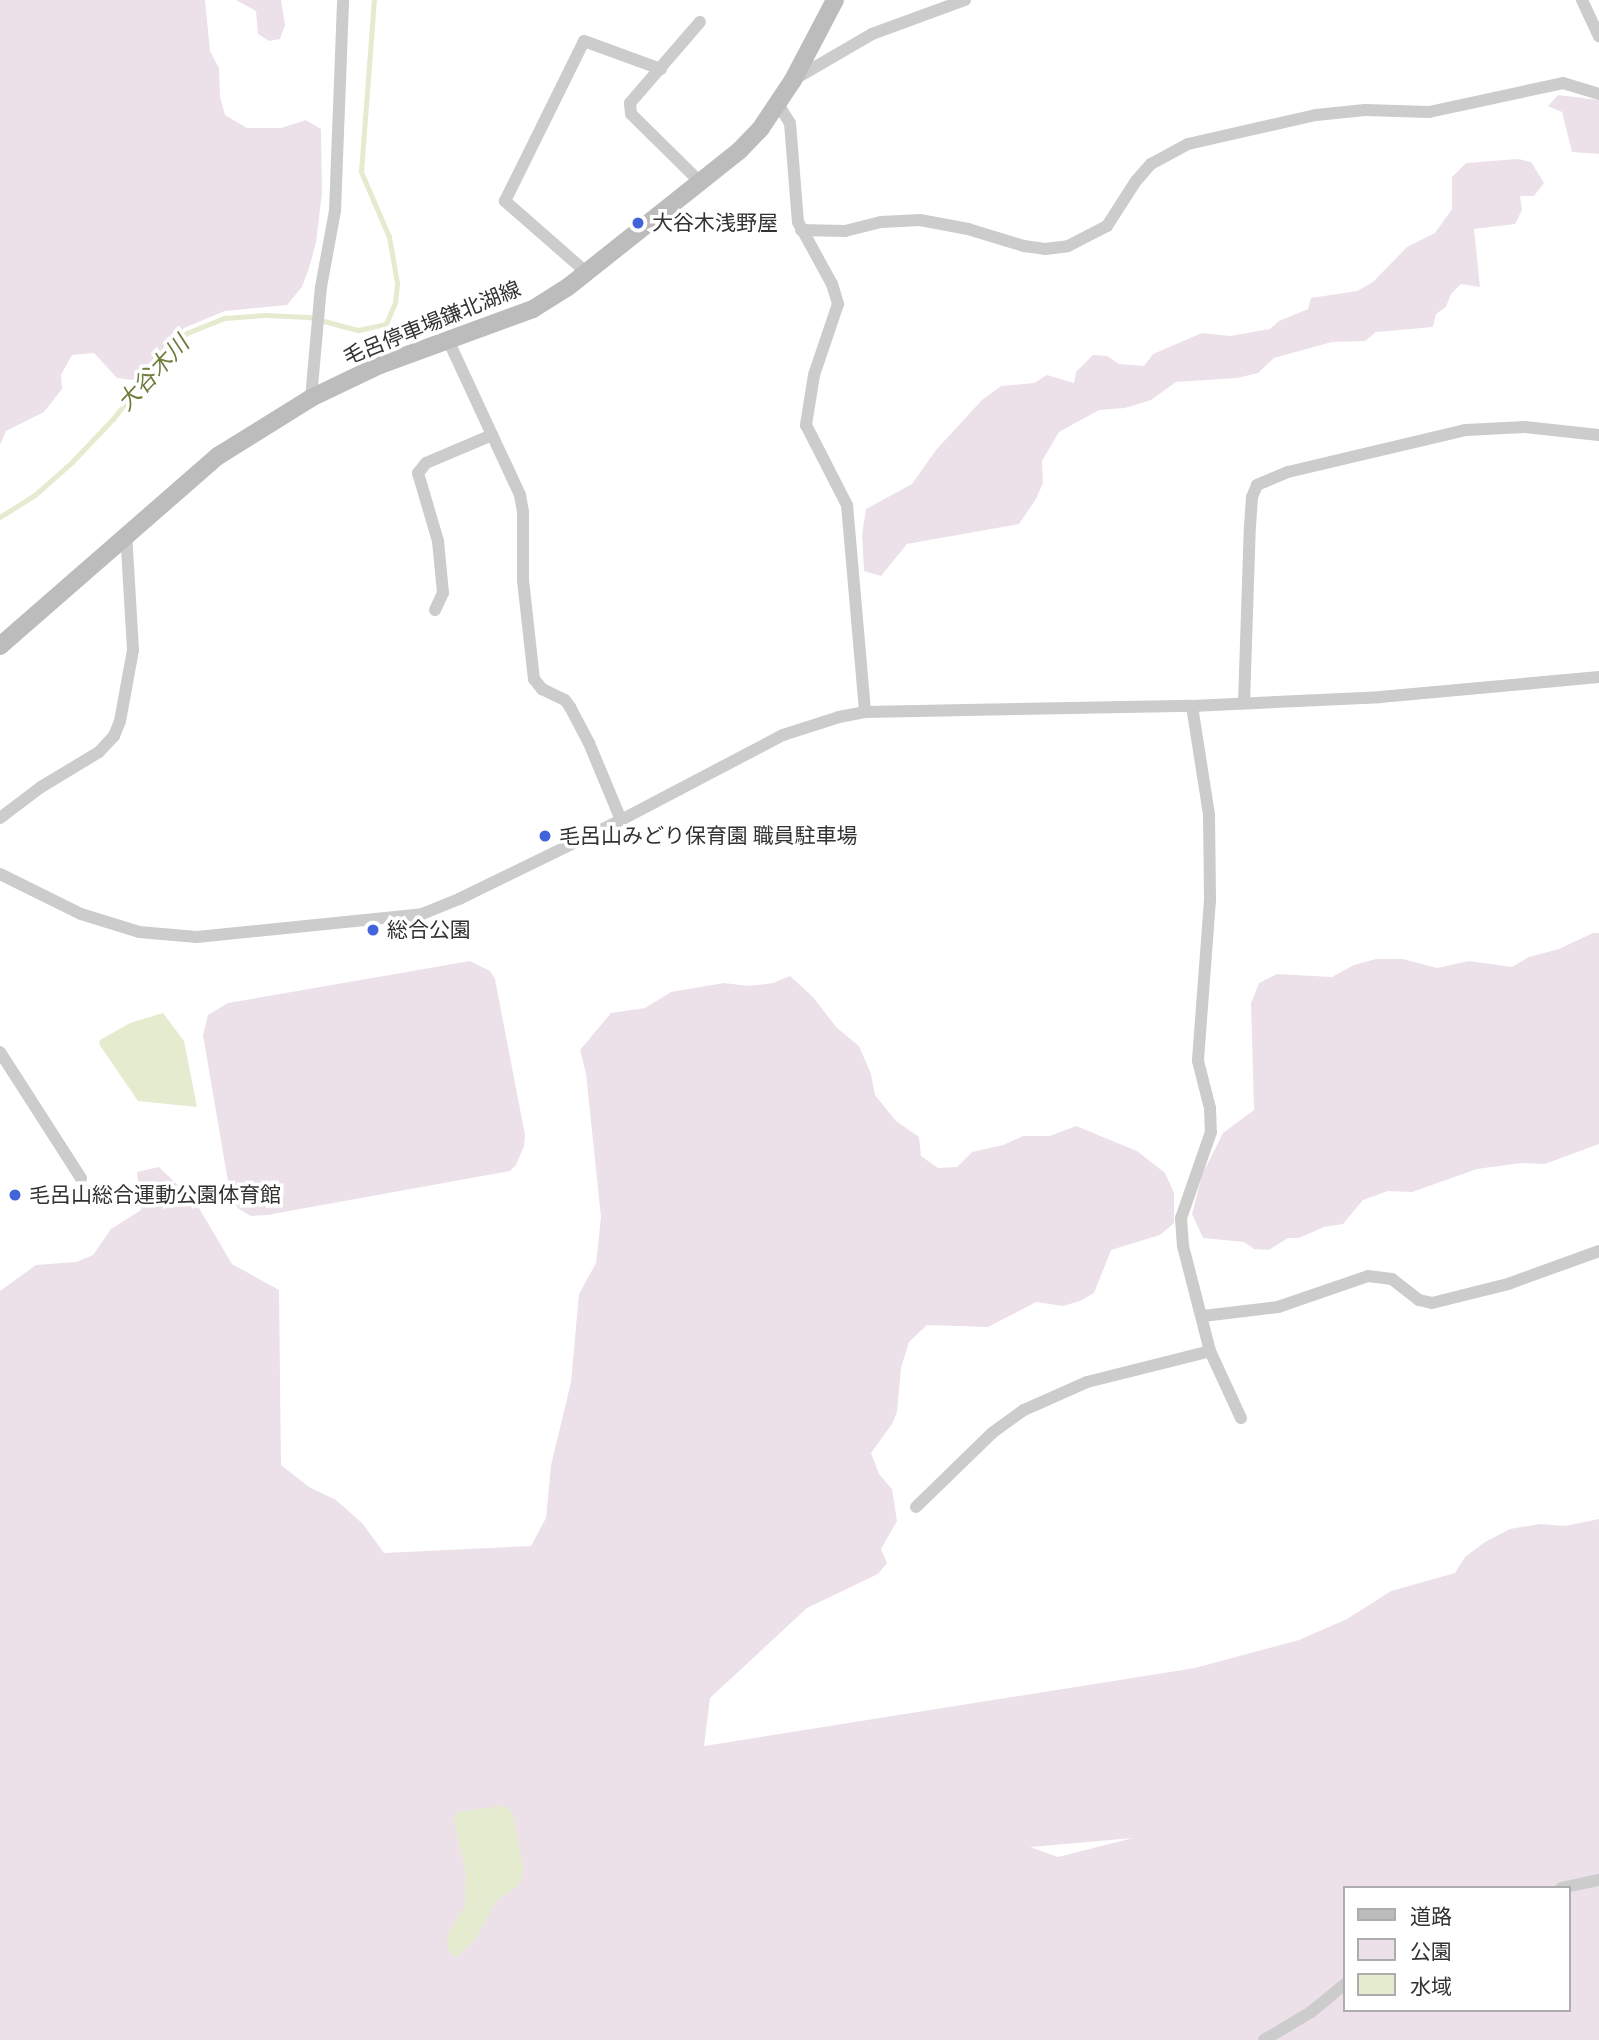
<!DOCTYPE html>
<meta charset="utf-8">
<style>
body{margin:0}
#map{position:relative;width:1599px;height:2040px;overflow:hidden;background:#fff;font-family:"PT Sans Narrow","Noto Sans JP",sans-serif}
div>[style]{position:absolute}
.green>*{inset:0;background:#ede1e9}
.water>*{inset:0;background:#e5ebcf}
.stream>*{height:4.5px;margin:-2.25px;padding:0 2.25px;transform-origin:2.25px;border-radius:2.25px;background:#e5ebcf}
.street>*{height:12px;margin:-6px;padding:0 6px;transform-origin:6px;border-radius:6px;background:#ccc}
.secondary>*{height:18px;margin:-9px;padding:0 9px;transform-origin:9px;border-radius:9px;background:#bcbcbc}
.dots>*{width:19px;height:19px;translate:-50% -50%;box-sizing:border-box;border:4px solid #fff;border-radius:50%}
span{translate:-50% -50%;white-space:nowrap;text-align:center;line-height:1.15;-webkit-text-stroke:7px #fff;paint-order:stroke}
.poi-label{font-size:21px;color:#323232}
.left{translate:0 -50%;text-align:left}
.street-label{font-size:21px;color:#323232}
.water-label{font-size:23px;color:#6e7d3c;font-style:italic}
.legend{position:absolute;left:1343px;top:1886px;width:228px;height:126px;box-sizing:border-box;background:#fff;border:2px solid #adadad;margin:0;padding:9px 12px;list-style:none;font-size:21px;color:#323232}
.legend li{display:flex;align-items:center;gap:14px;height:35px}
.legend b{width:35px;border:2px solid #adadad}
</style>
<div id="map">
<div class="green">
<div style="clip-path:polygon(0 0,205px 0,210px 51px,219px 68px,220px 97px,225px 115px,247px 128px,281px 128px,306px 120px,321px 129px,322px 193px,316px 243px,309px 268px,302px 287px,287px 305px,225px 311px,184px 328px,133px 380px,117px 378px,94px 353px,72px 355px,61px 375px,62px 389px,44px 412px,6px 431px,0 445px)"></div>
<div style="clip-path:polygon(236px 0,281px 0,285px 25px,280px 39px,269px 41px,258px 34px,256px 11px)"></div>
<div style="clip-path:polygon(1558px 95px,1599px 100px,1599px 154px,1572px 152px,1562px 112px,1548px 106px)"></div>
<div style="clip-path:polygon(1518px 159px,1531px 162px,1544px 183px,1534px 196px,1520px 196px,1522px 210px,1515px 224px,1474px 229px,1480px 287px,1461px 284px,1451px 294px,1446px 307px,1436px 314px,1433px 327px,1376px 332px,1365px 341px,1332px 342px,1274px 358px,1258px 373px,1237px 378px,1176px 382px,1151px 400px,1125px 408px,1099px 410px,1059px 432px,1042px 461px,1043px 483px,1036px 499px,1019px 524px,907px 544px,881px 576px,864px 571px,862px 535px,866px 509px,912px 484px,936px 450px,982px 400px,1001px 386px,1034px 383px,1047px 375px,1074px 383px,1076px 372px,1093px 355px,1107px 356px,1119px 364px,1144px 366px,1153px 354px,1202px 333px,1230px 336px,1270px 329px,1279px 321px,1308px 309px,1311px 298px,1357px 291px,1373px 282px,1407px 247px,1435px 233px,1452px 209px,1452px 177px,1466px 163px)"></div>
<div style="clip-path:polygon(1593px 933px,1599px 933px,1599px 1144px,1545px 1164px,1521px 1163px,1477px 1169px,1412px 1192px,1388px 1191px,1363px 1200px,1343px 1224px,1324px 1227px,1299px 1238px,1288px 1238px,1269px 1250px,1254px 1249px,1244px 1242px,1203px 1238px,1192px 1214px,1202px 1175px,1223px 1133px,1254px 1110px,1251px 1003px,1259px 983px,1277px 974px,1332px 977px,1354px 965px,1376px 959px,1403px 959px,1437px 968px,1469px 961px,1512px 967px,1529px 957px,1559px 949px)"></div>
<div style="clip-path:polygon(470px 961px,490px 971px,495px 979px,525px 1135px,524px 1146px,516px 1165px,510px 1171px,267px 1215px,251px 1216px,239px 1209px,231px 1199px,203px 1035px,208px 1015px,228px 1003px)"></div>
<div style="clip-path:polygon(evenodd,790px 976px,813px 997px,837px 1028px,859px 1046px,871px 1074px,875px 1095px,896px 1121px,919px 1137px,921px 1156px,938px 1168px,957px 1167px,972px 1152px,1003px 1145px,1023px 1136px,1050px 1136px,1076px 1126px,1137px 1151px,1165px 1173px,1174px 1193px,1174px 1223px,1160px 1235px,1111px 1250px,1094px 1293px,1080px 1301px,1063px 1306px,1036px 1302px,988px 1327px,927px 1325px,909px 1342px,901px 1368px,897px 1412px,892px 1424px,871px 1453px,879px 1474px,892px 1489px,897px 1521px,881px 1549px,887px 1563px,878px 1574px,807px 1608px,710px 1698px,704px 1746px,1195px 1668px,1299px 1640px,1347px 1619px,1391px 1591px,1455px 1573px,1465px 1557px,1485px 1542px,1510px 1529px,1540px 1524px,1565px 1526px,1599px 1519px,1599px 2040px,0 2040px,0 1291px,36px 1265px,76px 1262px,93px 1255px,111px 1229px,141px 1210px,137px 1172px,159px 1167px,196px 1203px,232px 1264px,279px 1290px,281px 1465px,309px 1487px,336px 1500px,363px 1524px,384px 1553px,531px 1546px,546px 1518px,551px 1465px,571px 1382px,579px 1294px,596px 1263px,601px 1217px,586px 1074px,580px 1050px,611px 1013px,645px 1008px,671px 992px,724px 983px,749px 986px,773px 983px,790px 976px,1133px 1838px,1058px 1857px,1030px 1847px,1031px 1847px,1133px 1838px,790px 976px,1345px 1888px,1569px 1888px,1569px 2010px,1345px 2010px,1345px 1888px)"></div>
</div>
<div class="water">
<div style="clip-path:polygon(163px 1013px,184px 1041px,197px 1107px,138px 1101px,99px 1044px,100px 1040px,130px 1023px)"></div>
<div style="clip-path:polygon(501px 1806px,508px 1807px,513px 1816px,524px 1872px,522px 1879px,516px 1887px,496px 1901px,476px 1939px,457px 1957px,451px 1954px,446px 1944px,451px 1928px,465px 1906px,466px 1874px,454px 1820px,457px 1812px)"></div>
</div>
<div class="stream">
<div style="left:0;top:517px;width:41px;rotate:-32.2deg"></div>
<div style="left:35px;top:495px;width:50px;rotate:-41.7deg"></div>
<div style="left:72px;top:462px;width:59px;rotate:-46.4deg"></div>
<div style="left:113px;top:419px;width:80px;rotate:-51.6deg"></div>
<div style="left:163px;top:356px;width:33px;rotate:-44deg"></div>
<div style="left:187px;top:333px;width:40px;rotate:-22deg"></div>
<div style="left:224px;top:318px;width:41px;rotate:-4.2deg"></div>
<div style="left:265px;top:315px;width:44px;rotate:2.6deg"></div>
<div style="left:309px;top:317px;width:51px;rotate:14.9deg"></div>
<div style="left:358px;top:330px;width:29px;rotate:-12deg"></div>
<div style="left:386px;top:324px;width:23px;rotate:-67deg"></div>
<div style="left:395px;top:303px;width:20px;rotate:-84deg"></div>
<div style="left:397px;top:283px;width:47px;rotate:-99.9deg"></div>
<div style="left:389px;top:237px;width:71px;rotate:-113.3deg"></div>
<div style="left:361px;top:172px;width:172px;rotate:-85.7deg"></div>
</div>
<div class="street">
<div style="left:1582px;top:0;width:40px;rotate:65deg"></div>
<div style="left:793px;top:80px;width:91px;rotate:-30.2deg"></div>
<div style="left:872px;top:34px;width:99px;rotate:-20.1deg"></div>
<div style="left:778px;top:104px;width:22px;rotate:58deg"></div>
<div style="left:790px;top:123px;width:99px;rotate:85.4deg"></div>
<div style="left:798px;top:222px;width:71px;rotate:61.3deg"></div>
<div style="left:832px;top:284px;width:21px;rotate:73deg"></div>
<div style="left:838px;top:304px;width:75px;rotate:108.7deg"></div>
<div style="left:814px;top:375px;width:51px;rotate:99.1deg"></div>
<div style="left:806px;top:425px;width:90px;rotate:62.9deg"></div>
<div style="left:847px;top:505px;width:208px;rotate:85deg"></div>
<div style="left:699px;top:181px;width:95px;rotate:-135.4deg"></div>
<div style="left:631px;top:114px;width:11px;rotate:-95deg"></div>
<div style="left:630px;top:103px;width:107px;rotate:-49.2deg"></div>
<div style="left:801px;top:230px;width:44px;rotate:1.3deg"></div>
<div style="left:845px;top:231px;width:37px;rotate:-14deg"></div>
<div style="left:881px;top:222px;width:39px;rotate:-3deg"></div>
<div style="left:920px;top:220px;width:49px;rotate:10.6deg"></div>
<div style="left:968px;top:229px;width:59px;rotate:16.9deg"></div>
<div style="left:1024px;top:246px;width:21px;rotate:8deg"></div>
<div style="left:1045px;top:249px;width:23px;rotate:-7deg"></div>
<div style="left:1068px;top:246px;width:44px;rotate:-27.1deg"></div>
<div style="left:1107px;top:226px;width:54px;rotate:-57.2deg"></div>
<div style="left:1136px;top:181px;width:23px;rotate:-49deg"></div>
<div style="left:1151px;top:164px;width:42px;rotate:-28.4deg"></div>
<div style="left:1188px;top:144px;width:131px;rotate:-12.8deg"></div>
<div style="left:1316px;top:115px;width:49px;rotate:-5.8deg"></div>
<div style="left:1365px;top:110px;width:64px;rotate:1.8deg"></div>
<div style="left:1429px;top:112px;width:137px;rotate:-12.2deg"></div>
<div style="left:1563px;top:83px;width:38px;rotate:17deg"></div>
<div style="left:586px;top:272px;width:108px;rotate:-138.8deg"></div>
<div style="left:505px;top:201px;width:178px;rotate:-63.7deg"></div>
<div style="left:584px;top:41px;width:82px;rotate:20deg"></div>
<div style="left:449px;top:342px;width:169px;rotate:65.1deg"></div>
<div style="left:520px;top:495px;width:17px;rotate:80deg"></div>
<div style="left:523px;top:512px;width:68px;rotate:90deg"></div>
<div style="left:523px;top:580px;width:100px;rotate:83.7deg"></div>
<div style="left:534px;top:679px;width:13px;rotate:51deg"></div>
<div style="left:542px;top:689px;width:25px;rotate:26deg"></div>
<div style="left:565px;top:700px;width:9px;rotate:54deg"></div>
<div style="left:570px;top:707px;width:41px;rotate:62.2deg"></div>
<div style="left:589px;top:743px;width:83px;rotate:67.4deg"></div>
<div style="left:311px;top:398px;width:111px;rotate:-84.9deg"></div>
<div style="left:321px;top:287px;width:77px;rotate:-79.6deg"></div>
<div style="left:335px;top:211px;width:211px;rotate:-87.8deg"></div>
<div style="left:435px;top:610px;width:19px;rotate:-65deg"></div>
<div style="left:443px;top:593px;width:52px;rotate:-95.5deg"></div>
<div style="left:438px;top:541px;width:71px;rotate:-106.4deg"></div>
<div style="left:418px;top:473px;width:13px;rotate:-51deg"></div>
<div style="left:426px;top:463px;width:72px;rotate:-23deg"></div>
<div style="left:1244px;top:703px;width:177px;rotate:-88.1deg"></div>
<div style="left:1250px;top:526px;width:29px;rotate:-86deg"></div>
<div style="left:1252px;top:497px;width:13px;rotate:-67deg"></div>
<div style="left:1257px;top:485px;width:34px;rotate:-23deg"></div>
<div style="left:1288px;top:472px;width:183px;rotate:-13.3deg"></div>
<div style="left:1466px;top:430px;width:59px;rotate:-2.9deg"></div>
<div style="left:1525px;top:427px;width:74px;rotate:6.2deg"></div>
<div style="left:1192px;top:706px;width:110px;rotate:81.1deg"></div>
<div style="left:1209px;top:815px;width:85px;rotate:89.3deg"></div>
<div style="left:1210px;top:900px;width:161px;rotate:94.3deg"></div>
<div style="left:1198px;top:1061px;width:49px;rotate:75.7deg"></div>
<div style="left:1210px;top:1108px;width:24px;rotate:88deg"></div>
<div style="left:1211px;top:1132px;width:91px;rotate:109.2deg"></div>
<div style="left:1181px;top:1218px;width:28px;rotate:86deg"></div>
<div style="left:1183px;top:1246px;width:108px;rotate:75.6deg"></div>
<div style="left:1210px;top:1351px;width:74px;rotate:65.2deg"></div>
<div style="left:0;top:818px;width:51px;rotate:-37.1deg"></div>
<div style="left:41px;top:787px;width:68px;rotate:-31.1deg"></div>
<div style="left:99px;top:752px;width:22px;rotate:-47deg"></div>
<div style="left:114px;top:736px;width:16px;rotate:-68deg"></div>
<div style="left:120px;top:721px;width:72px;rotate:-79.6deg"></div>
<div style="left:133px;top:650px;width:117px;rotate:-93.4deg"></div>
<div style="left:0;top:874px;width:90px;rotate:26.3deg"></div>
<div style="left:81px;top:914px;width:61px;rotate:17.2deg"></div>
<div style="left:139px;top:932px;width:58px;rotate:4.9deg"></div>
<div style="left:197px;top:937px;width:226px;rotate:-5.8deg"></div>
<div style="left:422px;top:914px;width:40px;rotate:-22deg"></div>
<div style="left:459px;top:899px;width:180px;rotate:-26deg"></div>
<div style="left:621px;top:820px;width:183px;rotate:-27.7deg"></div>
<div style="left:783px;top:735px;width:59px;rotate:-17.8deg"></div>
<div style="left:839px;top:717px;width:26px;rotate:-11deg"></div>
<div style="left:865px;top:712px;width:327px;rotate:-1.1deg"></div>
<div style="left:1192px;top:706px;width:188px;rotate:-2.7deg"></div>
<div style="left:1380px;top:697px;width:220px;rotate:-5.2deg"></div>
<div style="left:0;top:1052px;width:150px;rotate:57.3deg"></div>
<div style="left:1203px;top:1316px;width:76px;rotate:-6.8deg"></div>
<div style="left:1278px;top:1307px;width:95px;rotate:-19deg"></div>
<div style="left:1368px;top:1276px;width:24px;rotate:7deg"></div>
<div style="left:1392px;top:1279px;width:34px;rotate:38deg"></div>
<div style="left:1419px;top:1300px;width:13px;rotate:13deg"></div>
<div style="left:1432px;top:1303px;width:78px;rotate:-14deg"></div>
<div style="left:1508px;top:1284px;width:97px;rotate:-19.9deg"></div>
<div style="left:916px;top:1507px;width:106px;rotate:-44.2deg"></div>
<div style="left:992px;top:1433px;width:39px;rotate:-36deg"></div>
<div style="left:1024px;top:1410px;width:69px;rotate:-24deg"></div>
<div style="left:1087px;top:1382px;width:127px;rotate:-14.1deg"></div>
<div style="left:1561px;top:1888px;width:39px;rotate:-12deg"></div>
<div style="left:1264px;top:2040px;width:55px;rotate:-30.8deg"></div>
<div style="left:1311px;top:2012px;width:44px;rotate:-39.5deg"></div>
</div>
<div class="secondary">
<div style="left:0;top:646px;width:289px;rotate:-41.1deg"></div>
<div style="left:218px;top:456px;width:110px;rotate:-31.9deg"></div>
<div style="left:311px;top:398px;width:76px;rotate:-25.6deg"></div>
<div style="left:380px;top:365px;width:163px;rotate:-20.1deg"></div>
<div style="left:533px;top:309px;width:41px;rotate:-32.2deg"></div>
<div style="left:568px;top:287px;width:218px;rotate:-38.5deg"></div>
<div style="left:739px;top:151px;width:32px;rotate:-46deg"></div>
<div style="left:761px;top:128px;width:58px;rotate:-56.3deg"></div>
<div style="left:793px;top:80px;width:90px;rotate:-62.3deg"></div>
</div>
<div class="dots">
<div style="left:638px;top:223px;background:#4264db"></div>
<div style="left:545px;top:836px;background:#4264db"></div>
<div style="left:373px;top:930px;background:#4264db"></div>
<div style="left:15px;top:1195px;background:#4264db"></div>
</div>
<div class="poi-label">
<span class="left" style="left:652px;top:223px">大谷木浅野屋</span>
<span class="left" style="left:559px;top:836px">毛呂山みどり保育園 職員駐車場</span>
<span class="left" style="left:387px;top:930px">総合公園</span>
<span class="left" style="left:29px;top:1195px">毛呂山総合運動公園体育館</span>
</div>
<div class="street-label">
<span style="left:432px;top:323px;rotate:-22deg">毛呂停車場鎌北湖線</span>
</div>
<div class="water-label">
<span style="left:153px;top:373px;rotate:-47deg">大谷木川</span>
</div>
<ul class="legend">
<li><b style="height:9px;background:#bcbcbc"></b>道路</li>
<li><b style="height:19px;background:#ede1e9"></b>公園</li>
<li><b style="height:19px;background:#e5ebcf"></b>水域</li>
</ul>
</div>
